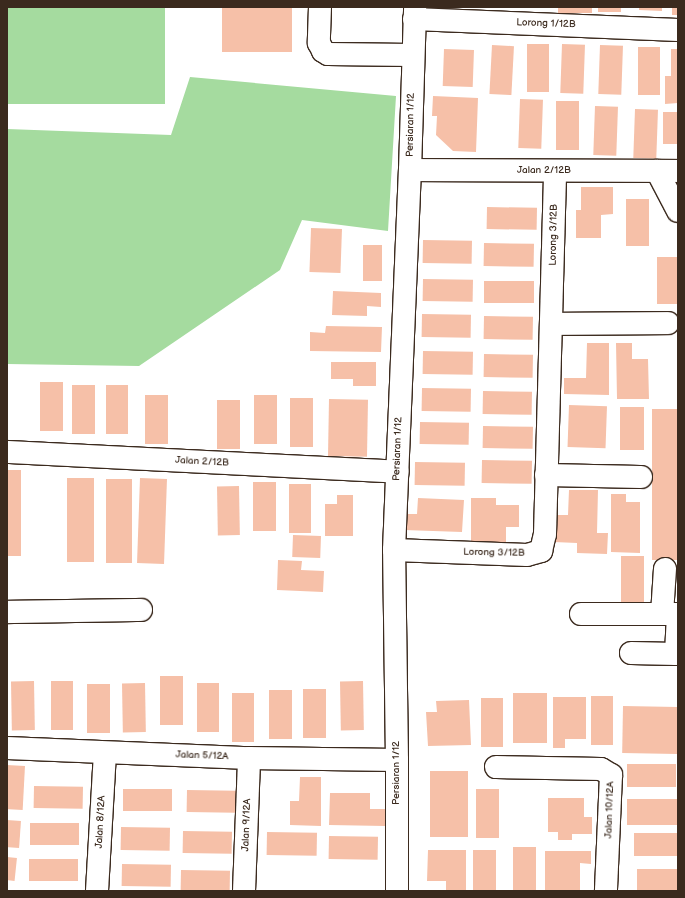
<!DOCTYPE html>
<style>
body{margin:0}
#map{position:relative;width:685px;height:898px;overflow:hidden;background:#fff;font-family:"Balsamiq Sans",sans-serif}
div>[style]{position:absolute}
.green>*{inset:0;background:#a5db9f;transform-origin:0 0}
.building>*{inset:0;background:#f6c0a8;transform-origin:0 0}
.roads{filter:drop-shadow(1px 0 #3b2a1e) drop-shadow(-1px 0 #3b2a1e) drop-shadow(0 1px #3b2a1e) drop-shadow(0 -1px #3b2a1e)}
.minor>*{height:22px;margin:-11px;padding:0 11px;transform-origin:11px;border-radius:11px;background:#fff}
span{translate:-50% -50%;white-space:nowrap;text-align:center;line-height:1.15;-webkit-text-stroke:3.5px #fff;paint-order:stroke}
.street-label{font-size:10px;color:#3b2a1e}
.frame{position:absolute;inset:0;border:8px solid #3b2a1e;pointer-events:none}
</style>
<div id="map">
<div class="green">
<div style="left:7px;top:7px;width:158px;height:97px"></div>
<div style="clip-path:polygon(190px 77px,396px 96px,388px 231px,302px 220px,280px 270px,139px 366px,7px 364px,7px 129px,171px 135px)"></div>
</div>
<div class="building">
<div style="left:222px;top:7px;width:70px;height:45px"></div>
<div style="left:558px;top:7px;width:34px;height:6px"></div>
<div style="left:598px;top:7px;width:23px;height:5px"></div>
<div style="clip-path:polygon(639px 7px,662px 7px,662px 11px,639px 10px)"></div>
<div style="left:672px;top:7px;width:6px;height:8px"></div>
<div style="left:527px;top:44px;width:22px;height:48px"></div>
<div style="left:562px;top:44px;width:23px;height:49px;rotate:2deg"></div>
<div style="left:492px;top:45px;width:22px;height:49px;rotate:3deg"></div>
<div style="left:600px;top:45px;width:23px;height:49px;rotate:2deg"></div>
<div style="left:638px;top:47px;width:22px;height:48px"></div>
<div style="left:444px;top:49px;width:30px;height:37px;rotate:2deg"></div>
<div style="clip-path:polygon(671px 49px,678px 49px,678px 103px,665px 104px,665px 76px,671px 76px)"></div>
<div style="clip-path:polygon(433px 96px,478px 98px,476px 152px,453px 151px,436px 135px,437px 116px,432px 116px)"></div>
<div style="left:520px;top:99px;width:23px;height:49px;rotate:2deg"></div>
<div style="left:556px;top:101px;width:23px;height:49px"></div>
<div style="left:595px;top:106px;width:23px;height:49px;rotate:2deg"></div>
<div style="left:635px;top:109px;width:23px;height:49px;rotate:2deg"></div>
<div style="left:663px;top:112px;width:14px;height:32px"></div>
<div style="clip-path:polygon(581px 187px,613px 187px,613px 214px,601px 215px,601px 238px,576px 238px,576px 210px,581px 210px)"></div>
<div style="left:626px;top:199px;width:23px;height:47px"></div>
<div style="left:487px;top:207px;width:50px;height:22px;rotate:1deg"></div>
<div style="left:311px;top:228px;width:31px;height:44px;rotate:2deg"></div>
<div style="left:423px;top:240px;width:49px;height:23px;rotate:1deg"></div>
<div style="left:484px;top:243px;width:50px;height:23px;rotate:1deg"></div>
<div style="left:363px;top:245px;width:19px;height:36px"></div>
<div style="left:657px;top:257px;width:21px;height:47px"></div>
<div style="left:423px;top:279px;width:50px;height:22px;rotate:1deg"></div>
<div style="left:484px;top:281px;width:50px;height:22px"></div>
<div style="clip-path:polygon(333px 291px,381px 293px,381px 307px,367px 306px,367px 316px,332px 315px)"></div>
<div style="left:422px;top:314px;width:49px;height:23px;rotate:1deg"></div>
<div style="left:484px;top:316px;width:49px;height:23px;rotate:1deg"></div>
<div style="clip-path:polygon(326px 326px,382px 327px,381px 352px,310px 351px,310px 332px,325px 333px)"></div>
<div style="clip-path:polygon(587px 343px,609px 343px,609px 395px,564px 394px,564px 378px,586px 378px)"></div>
<div style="clip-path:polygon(616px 343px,632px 343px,632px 359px,648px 359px,649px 399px,617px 399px)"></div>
<div style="left:423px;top:351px;width:50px;height:23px;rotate:1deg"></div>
<div style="left:484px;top:354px;width:49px;height:23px;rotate:1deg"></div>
<div style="clip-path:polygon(331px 362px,376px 362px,376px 386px,353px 386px,353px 379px,331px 379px)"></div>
<div style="left:40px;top:382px;width:23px;height:49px"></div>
<div style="left:72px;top:385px;width:23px;height:49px"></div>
<div style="left:106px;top:385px;width:22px;height:49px"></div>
<div style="left:422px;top:388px;width:49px;height:23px;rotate:1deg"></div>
<div style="left:483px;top:391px;width:49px;height:23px;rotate:1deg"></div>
<div style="left:145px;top:395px;width:23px;height:49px"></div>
<div style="left:254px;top:395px;width:23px;height:49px"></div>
<div style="left:290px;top:398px;width:23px;height:49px"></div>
<div style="left:329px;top:399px;width:39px;height:57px;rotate:1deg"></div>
<div style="left:217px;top:400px;width:23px;height:49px"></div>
<div style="left:569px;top:405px;width:38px;height:42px;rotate:2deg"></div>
<div style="left:644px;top:407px;width:43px;height:24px;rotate:90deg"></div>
<div style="left:652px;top:409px;width:26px;height:151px"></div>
<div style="left:420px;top:422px;width:49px;height:22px;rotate:1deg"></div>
<div style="left:483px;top:426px;width:50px;height:22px;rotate:1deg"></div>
<div style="left:482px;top:460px;width:50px;height:23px;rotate:1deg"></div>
<div style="left:415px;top:462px;width:50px;height:23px;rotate:1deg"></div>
<div style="left:7px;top:470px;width:14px;height:86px"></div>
<div style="left:67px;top:478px;width:27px;height:84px"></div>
<div style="left:140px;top:478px;width:27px;height:85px;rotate:2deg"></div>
<div style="left:106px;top:479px;width:26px;height:84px"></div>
<div style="left:276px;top:482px;width:49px;height:23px;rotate:90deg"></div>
<div style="left:289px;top:484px;width:22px;height:49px"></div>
<div style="left:239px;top:486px;width:49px;height:22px;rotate:89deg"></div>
<div style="clip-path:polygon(569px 490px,598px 490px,597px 533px,608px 533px,607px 554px,577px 553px,577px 543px,554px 542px,554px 515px,568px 515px)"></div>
<div style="clip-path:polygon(611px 494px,626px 494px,626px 502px,640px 502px,640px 553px,611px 552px)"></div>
<div style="clip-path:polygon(337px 495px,353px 495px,353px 536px,325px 536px,325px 504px,337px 504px)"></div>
<div style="clip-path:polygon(418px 498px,464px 500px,462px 532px,404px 530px,405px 514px,417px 514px)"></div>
<div style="clip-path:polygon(471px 498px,496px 498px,496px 505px,519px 505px,519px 527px,506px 527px,506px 542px,471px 542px)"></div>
<div style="left:293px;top:535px;width:28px;height:22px;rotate:2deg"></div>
<div style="left:621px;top:556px;width:23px;height:48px"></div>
<div style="clip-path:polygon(278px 560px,302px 561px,301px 570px,324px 571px,323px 592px,277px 590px)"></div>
<div style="left:183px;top:676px;width:49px;height:23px;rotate:90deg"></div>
<div style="left:34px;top:681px;width:49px;height:23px;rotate:89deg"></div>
<div style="left:51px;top:681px;width:22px;height:49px"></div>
<div style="left:363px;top:681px;width:49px;height:23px;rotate:89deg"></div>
<div style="left:145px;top:683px;width:49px;height:23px;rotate:89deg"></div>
<div style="left:197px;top:683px;width:22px;height:49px"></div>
<div style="left:110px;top:684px;width:49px;height:23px;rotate:90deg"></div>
<div style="left:326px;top:689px;width:49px;height:23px;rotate:90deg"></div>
<div style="left:269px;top:690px;width:23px;height:49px"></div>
<div style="left:232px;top:693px;width:22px;height:49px"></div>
<div style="left:513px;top:693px;width:34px;height:50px"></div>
<div style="left:591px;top:696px;width:22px;height:49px"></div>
<div style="clip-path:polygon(553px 697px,586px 697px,586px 739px,565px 739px,565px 748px,553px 748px)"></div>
<div style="left:481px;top:698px;width:22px;height:49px"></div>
<div style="clip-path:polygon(469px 700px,471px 745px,428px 746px,426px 712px,437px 712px,436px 701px)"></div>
<div style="left:623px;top:706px;width:55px;height:47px;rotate:1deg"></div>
<div style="left:676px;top:764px;width:23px;height:49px;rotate:90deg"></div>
<div style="left:7px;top:765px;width:18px;height:44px;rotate:3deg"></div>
<div style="left:430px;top:771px;width:38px;height:66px"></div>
<div style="clip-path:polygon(300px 777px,321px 777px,321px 826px,290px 825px,290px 801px,299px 801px)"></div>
<div style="left:34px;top:786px;width:49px;height:22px;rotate:1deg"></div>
<div style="left:123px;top:789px;width:49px;height:22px"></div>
<div style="left:476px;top:789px;width:23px;height:49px"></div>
<div style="left:187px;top:790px;width:49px;height:22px;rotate:1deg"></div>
<div style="clip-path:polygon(330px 793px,370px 793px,370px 809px,385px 809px,385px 826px,329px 825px)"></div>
<div style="clip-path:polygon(548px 798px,584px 798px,584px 817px,592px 817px,592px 834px,572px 834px,572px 840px,558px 840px,558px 832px,548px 832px)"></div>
<div style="left:627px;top:799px;width:51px;height:26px"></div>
<div style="left:7px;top:820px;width:14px;height:27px;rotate:4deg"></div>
<div style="left:30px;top:823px;width:49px;height:22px"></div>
<div style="left:121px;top:827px;width:49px;height:23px;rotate:1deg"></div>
<div style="left:183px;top:831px;width:49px;height:22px;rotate:1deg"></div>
<div style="left:267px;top:832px;width:50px;height:23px;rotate:1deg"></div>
<div style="left:678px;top:833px;width:23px;height:44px;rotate:90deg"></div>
<div style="left:329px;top:836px;width:49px;height:23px;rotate:1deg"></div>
<div style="left:536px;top:847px;width:44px;height:23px;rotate:90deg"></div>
<div style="clip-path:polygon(428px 850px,466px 850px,466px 891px,446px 891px,446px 881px,427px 881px)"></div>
<div style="left:496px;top:850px;width:41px;height:23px;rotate:90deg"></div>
<div style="clip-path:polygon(545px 851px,591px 851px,591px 864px,580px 863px,580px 891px,545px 890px)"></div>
<div style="left:7px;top:857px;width:10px;height:23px;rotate:6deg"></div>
<div style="left:29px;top:859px;width:49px;height:22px"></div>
<div style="left:122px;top:864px;width:49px;height:22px;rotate:1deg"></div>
<div style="left:678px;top:869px;width:22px;height:41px;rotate:90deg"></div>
<div style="left:181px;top:870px;width:49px;height:21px;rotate:1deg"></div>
</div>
<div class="roads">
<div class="minor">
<div style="left:320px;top:7px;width:36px;rotate:92deg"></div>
<div style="left:319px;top:43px;width:9px;rotate:63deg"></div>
<div style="left:323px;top:51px;width:6px;rotate:31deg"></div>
<div style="left:328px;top:54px;width:84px;rotate:0.7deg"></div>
<div style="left:414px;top:19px;width:264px;rotate:2.4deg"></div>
<div style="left:410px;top:170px;width:268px;rotate:0.2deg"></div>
<div style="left:657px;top:171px;width:45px;rotate:62.3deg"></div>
<div style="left:552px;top:324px;width:116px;rotate:-0.5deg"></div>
<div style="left:7px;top:452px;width:391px;rotate:2.9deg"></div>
<div style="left:546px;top:475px;width:95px;rotate:1.2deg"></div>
<div style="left:394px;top:550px;width:133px;rotate:2.2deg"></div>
<div style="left:527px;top:555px;width:15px;rotate:-16deg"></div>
<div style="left:541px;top:551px;width:17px;rotate:-77deg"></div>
<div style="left:545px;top:534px;width:363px;rotate:-88.4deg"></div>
<div style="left:7px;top:612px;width:134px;rotate:-0.9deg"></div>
<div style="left:581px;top:614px;width:81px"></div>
<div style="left:631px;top:653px;width:45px;rotate:1.3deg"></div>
<div style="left:676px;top:654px;width:40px;rotate:-87.1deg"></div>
<div style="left:678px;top:614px;width:16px;rotate:180deg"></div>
<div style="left:662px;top:614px;width:45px;rotate:-86.2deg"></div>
<div style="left:7px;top:748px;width:242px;rotate:2.4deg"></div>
<div style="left:249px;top:758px;width:148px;rotate:0.8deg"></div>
<div style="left:496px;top:767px;width:105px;rotate:1.1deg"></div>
<div style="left:601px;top:769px;width:12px;rotate:31deg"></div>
<div style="left:611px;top:775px;width:116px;rotate:92.5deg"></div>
<div style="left:97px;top:891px;width:138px;rotate:-86.7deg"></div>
<div style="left:244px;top:891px;width:133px;rotate:-87.8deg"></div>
<div style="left:397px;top:891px;width:131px;rotate:-90deg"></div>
<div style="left:397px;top:760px;width:210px;rotate:-90.8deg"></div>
<div style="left:394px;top:550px;width:380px;rotate:-87.6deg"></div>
<div style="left:410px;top:170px;width:163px;rotate:-88.2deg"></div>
</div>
</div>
<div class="street-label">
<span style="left:546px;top:24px;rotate:2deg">Lorong 1/12B</span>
<span style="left:411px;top:125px;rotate:-89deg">Persiaran 1/12</span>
<span style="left:544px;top:171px">Jalan 2/12B</span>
<span style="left:554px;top:235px;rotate:-89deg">Lorong 3/12B</span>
<span style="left:398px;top:449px;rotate:-88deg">Persiaran 1/12</span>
<span style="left:202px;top:462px;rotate:3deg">Jalan 2/12B</span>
<span style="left:494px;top:553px;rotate:1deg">Lorong 3/12B</span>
<span style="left:202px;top:756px;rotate:2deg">Jalan 5/12A</span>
<span style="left:397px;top:773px;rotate:-90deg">Persiaran 1/12</span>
<span style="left:610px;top:810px;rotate:-88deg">Jalan 10/12A</span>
<span style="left:101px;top:822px;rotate:-87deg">Jalan 8/12A</span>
<span style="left:247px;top:825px;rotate:-88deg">Jalan 9/12A</span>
</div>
<div class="frame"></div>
</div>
